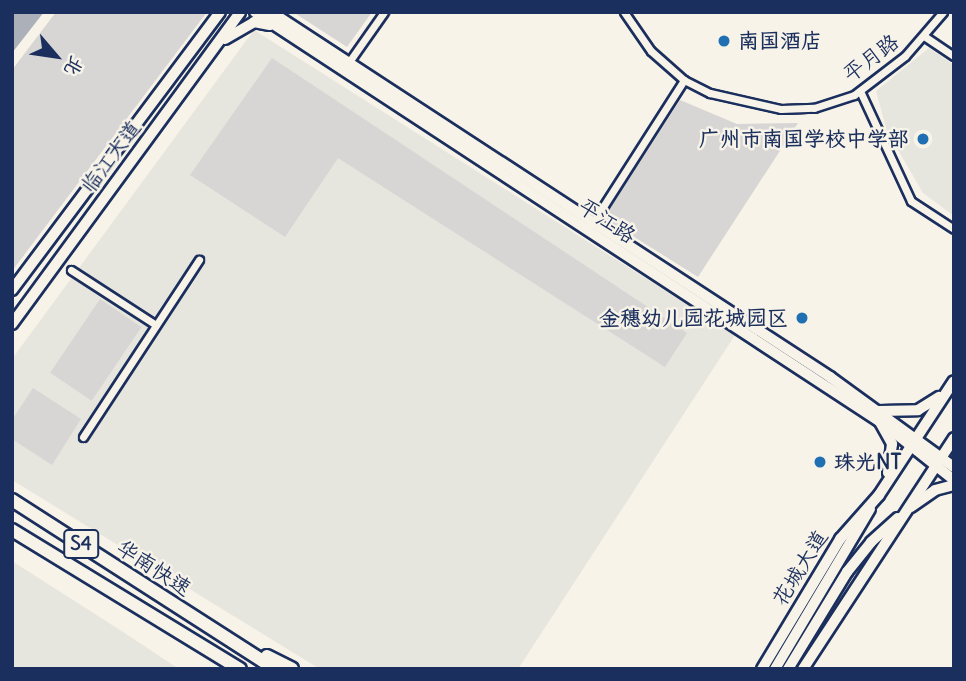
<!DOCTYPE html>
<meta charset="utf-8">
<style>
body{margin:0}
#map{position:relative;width:966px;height:681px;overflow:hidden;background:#f7f3e8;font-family:Delius,"LXGW WenKai TC",sans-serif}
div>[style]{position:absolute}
.built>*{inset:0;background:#e6e5de}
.green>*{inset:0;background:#d7d6d4;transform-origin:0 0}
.water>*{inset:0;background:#acb0b9}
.roads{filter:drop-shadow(2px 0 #1b2f5e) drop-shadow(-2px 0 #1b2f5e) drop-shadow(0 2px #1b2f5e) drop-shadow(0 -2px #1b2f5e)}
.street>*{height:7px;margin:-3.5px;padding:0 3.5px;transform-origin:3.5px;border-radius:3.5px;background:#f7f3e8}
.secondary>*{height:10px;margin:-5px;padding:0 5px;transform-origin:5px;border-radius:5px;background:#f7f3e8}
.primary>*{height:10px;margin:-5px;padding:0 5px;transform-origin:5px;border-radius:5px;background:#f7f3e8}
.highway>*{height:12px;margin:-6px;padding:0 6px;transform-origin:6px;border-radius:6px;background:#f7f3e8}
.dots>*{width:19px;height:19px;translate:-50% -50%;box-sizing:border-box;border:4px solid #f7f3e8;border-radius:50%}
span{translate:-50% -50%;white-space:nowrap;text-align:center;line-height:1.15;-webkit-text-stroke:5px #f7f3e8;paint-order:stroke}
.shield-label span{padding:2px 5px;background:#f7f3e8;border:2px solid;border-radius:5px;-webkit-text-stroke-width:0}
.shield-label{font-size:19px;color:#1b2f5e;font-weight:700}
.poi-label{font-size:21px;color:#1b2f5e;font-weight:700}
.left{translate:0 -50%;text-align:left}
.right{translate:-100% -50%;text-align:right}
.street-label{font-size:21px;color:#1b2f5e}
.frame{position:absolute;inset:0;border:14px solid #1b2f5e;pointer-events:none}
.north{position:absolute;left:21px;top:21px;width:70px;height:70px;-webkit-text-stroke:5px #f7f3e8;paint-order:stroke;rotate:119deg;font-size:19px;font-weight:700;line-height:28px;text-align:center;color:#1b2f5e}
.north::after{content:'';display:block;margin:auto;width:24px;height:32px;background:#1b2f5e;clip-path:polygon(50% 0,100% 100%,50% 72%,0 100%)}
</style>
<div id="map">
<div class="built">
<div style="clip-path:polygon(254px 30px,735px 335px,518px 669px,320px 669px,12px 480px,12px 359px)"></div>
<div style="clip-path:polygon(929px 48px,954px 65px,954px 216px,923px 193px,887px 131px,876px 91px)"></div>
<div style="clip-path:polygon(12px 561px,123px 632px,179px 669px,12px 669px)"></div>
</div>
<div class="green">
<div style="clip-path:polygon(56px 12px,207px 12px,12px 271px,12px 70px)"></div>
<div style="clip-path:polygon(293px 12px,372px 12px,347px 47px)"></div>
<div style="clip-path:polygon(272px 58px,687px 333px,665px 367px,338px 158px,285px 237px,190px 175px)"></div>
<div style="clip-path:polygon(680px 100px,737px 124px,798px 123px,698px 277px,604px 218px)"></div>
<div style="left:100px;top:299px;width:50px;height:89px;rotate:34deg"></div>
<div style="clip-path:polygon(33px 388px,81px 419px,52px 465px,12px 439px,12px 420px)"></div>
</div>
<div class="water">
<div style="clip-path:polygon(12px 12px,44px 12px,12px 53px)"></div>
</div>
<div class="roads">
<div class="street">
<div style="left:624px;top:12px;width:47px;rotate:55.3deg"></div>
<div style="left:651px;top:51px;width:44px;rotate:41.3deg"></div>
<div style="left:684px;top:80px;width:29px;rotate:27deg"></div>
<div style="left:710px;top:93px;width:73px;rotate:12.7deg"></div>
<div style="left:781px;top:109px;width:33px;rotate:-2deg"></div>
<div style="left:814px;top:108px;width:42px;rotate:-18deg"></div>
<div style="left:854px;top:95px;width:64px;rotate:-37.4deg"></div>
<div style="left:905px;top:56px;width:58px;rotate:-49.2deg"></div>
<div style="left:924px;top:36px;width:36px;rotate:34deg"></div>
<div style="left:349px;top:62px;width:61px;rotate:-55deg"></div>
<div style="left:860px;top:91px;width:121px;rotate:65.1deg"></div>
<div style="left:911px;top:201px;width:51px;rotate:33.1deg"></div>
<div style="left:592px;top:224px;width:171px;rotate:-57.4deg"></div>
<div style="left:71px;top:270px;width:101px;rotate:32.9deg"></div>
<div style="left:83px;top:437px;width:212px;rotate:-56.8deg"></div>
</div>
<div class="secondary">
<div style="left:255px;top:12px;width:753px;rotate:33.25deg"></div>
<div style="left:885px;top:425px;width:88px;rotate:38.6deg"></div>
<div style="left:271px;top:12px;width:668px;rotate:33.14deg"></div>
<div style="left:830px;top:377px;width:153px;rotate:36deg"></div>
<div style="left:225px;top:39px;width:34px;rotate:-30deg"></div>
<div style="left:254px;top:22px;width:16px;rotate:11deg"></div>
<div style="left:12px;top:290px;width:347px;rotate:-53.2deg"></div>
<div style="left:12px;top:324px;width:386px;rotate:-53.8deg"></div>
<div style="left:775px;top:669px;width:186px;rotate:-59.3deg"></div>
<div style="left:788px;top:669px;width:114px;rotate:-58.7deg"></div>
<div style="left:847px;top:572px;width:38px;rotate:-51deg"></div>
<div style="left:871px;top:542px;width:36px;rotate:-42deg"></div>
</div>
<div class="primary">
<div style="left:879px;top:411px;width:39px;rotate:-1deg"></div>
<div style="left:918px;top:410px;width:25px;rotate:-32deg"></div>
<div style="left:880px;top:422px;width:25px;rotate:61deg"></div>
<div style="left:892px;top:444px;width:29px;rotate:98deg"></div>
<div style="left:911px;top:507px;width:29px;rotate:-35deg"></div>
<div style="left:935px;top:490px;width:20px;rotate:-15deg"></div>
<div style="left:762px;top:669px;width:152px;rotate:-59deg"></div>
<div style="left:840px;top:539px;width:59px;rotate:-48.4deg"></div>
<div style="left:879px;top:495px;width:136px;rotate:-56.7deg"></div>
<div style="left:803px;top:669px;width:276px;rotate:-56.8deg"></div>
</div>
<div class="highway">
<div style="left:12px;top:500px;width:313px;rotate:32.7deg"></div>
<div style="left:12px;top:530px;width:267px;rotate:31.4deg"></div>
<div style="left:267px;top:656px;width:28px;rotate:27deg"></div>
</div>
</div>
<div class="dots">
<div style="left:724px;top:41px;background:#1f6fb2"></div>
<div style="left:923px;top:139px;background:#1f6fb2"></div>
<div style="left:802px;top:318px;background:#1f6fb2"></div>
<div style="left:820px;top:462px;background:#1f6fb2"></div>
</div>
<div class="shield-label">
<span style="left:81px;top:544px">S4</span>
</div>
<div class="poi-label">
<span class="left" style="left:738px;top:41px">南国酒店</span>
<span class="right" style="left:909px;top:139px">广州市南国学校中学部</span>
<span class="right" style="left:788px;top:318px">金穗幼儿园花城园区</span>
<span class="left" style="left:834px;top:462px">珠光NT</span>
</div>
<div class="street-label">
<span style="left:871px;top:58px;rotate:-37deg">平月路</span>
<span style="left:111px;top:157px;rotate:-53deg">临江大道</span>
<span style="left:607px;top:221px;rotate:33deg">平江路</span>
<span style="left:154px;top:568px;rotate:33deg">华南快速</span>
<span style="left:800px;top:568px;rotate:-58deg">花城大道</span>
</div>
<div class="frame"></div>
<div class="north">北</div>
</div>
